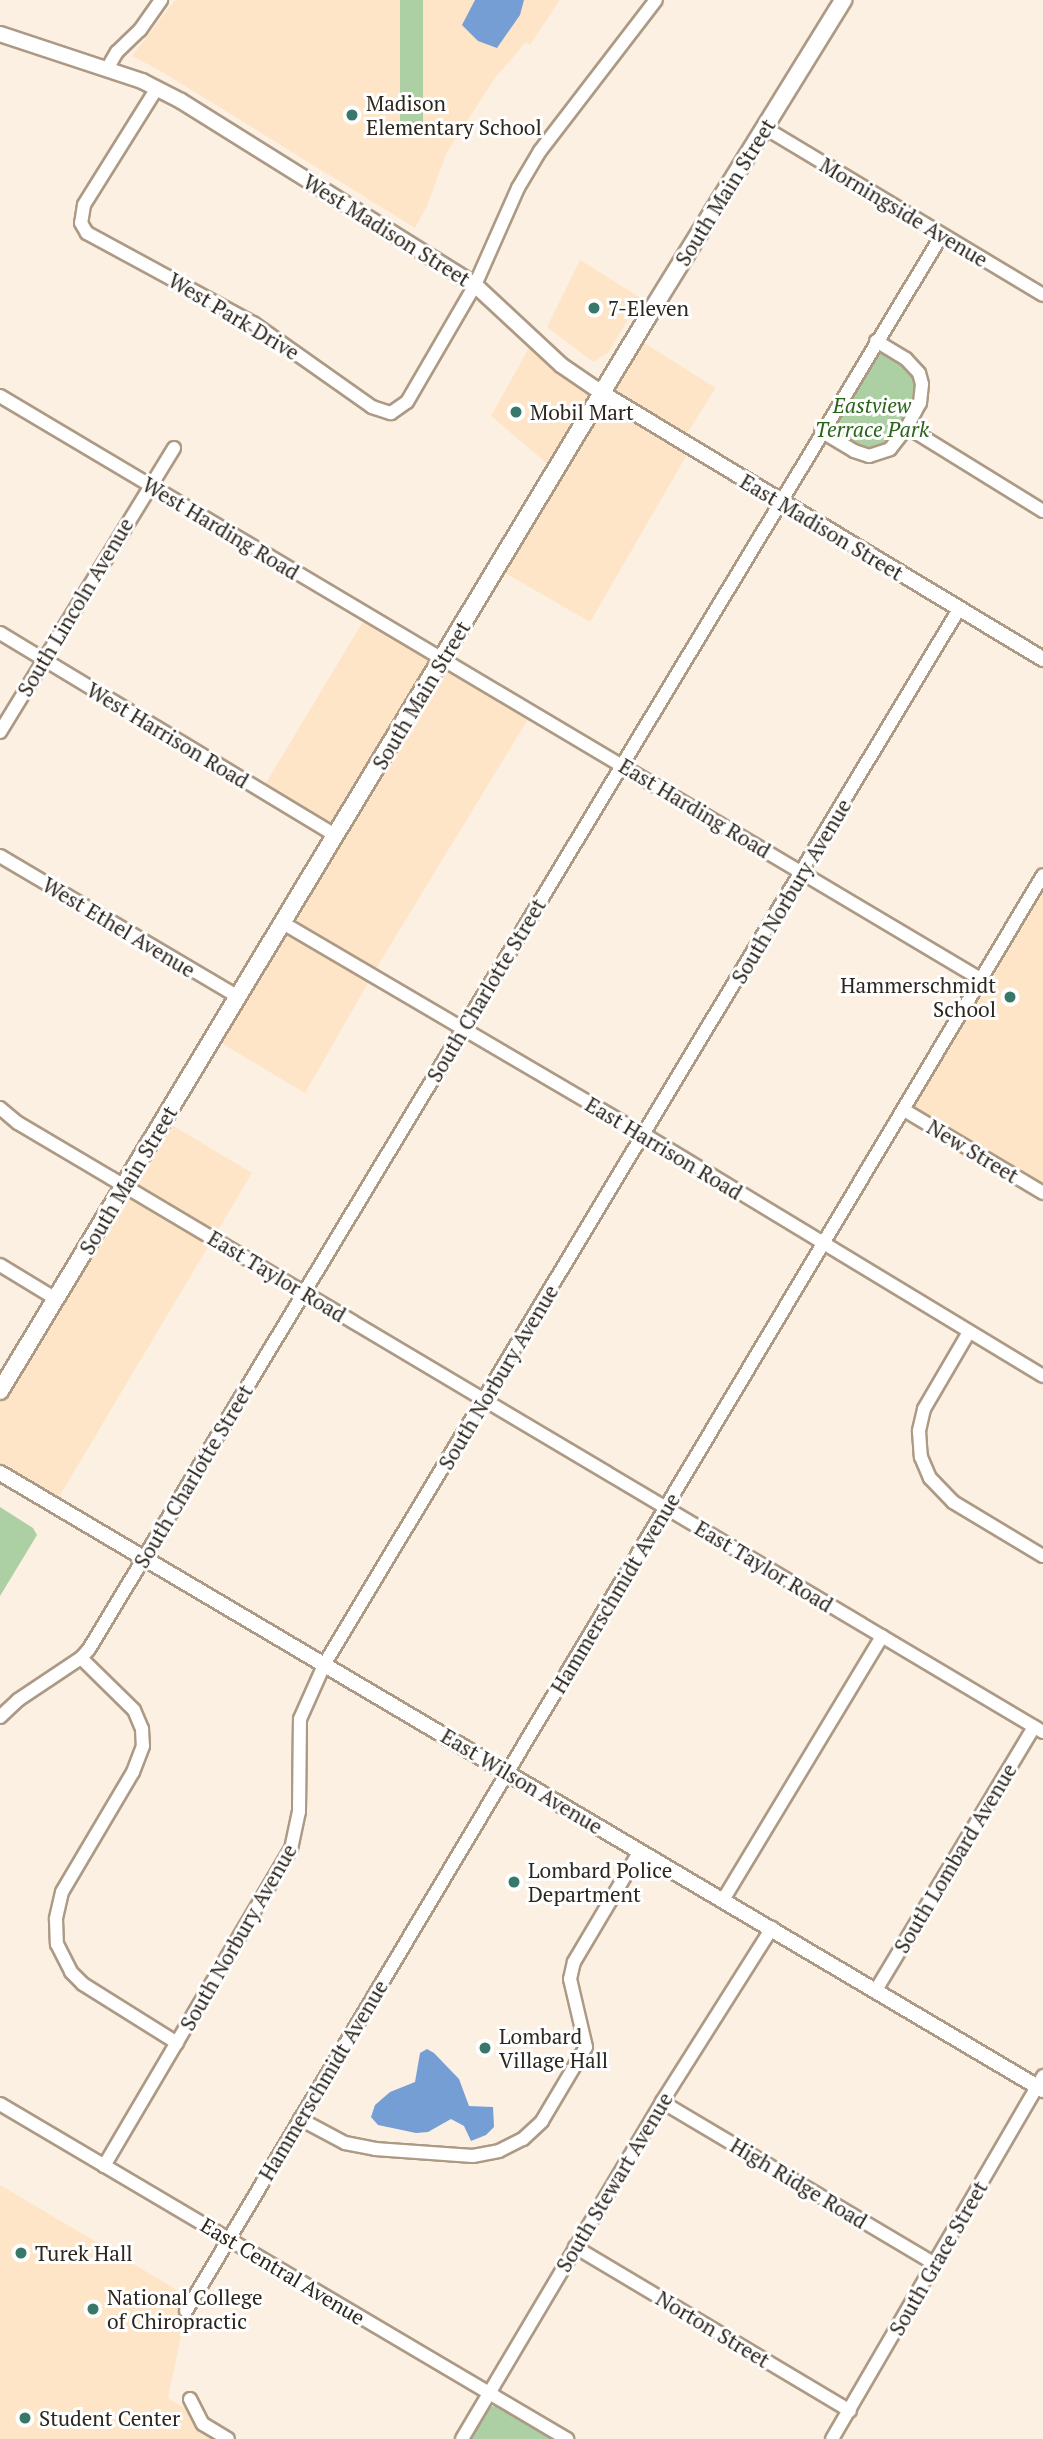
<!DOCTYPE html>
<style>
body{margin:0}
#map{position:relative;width:1043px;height:2439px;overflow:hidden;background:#fcf0e2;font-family:"PT Serif",serif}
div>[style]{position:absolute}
.built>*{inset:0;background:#ffe5c8;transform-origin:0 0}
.green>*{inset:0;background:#accfa3;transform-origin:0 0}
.water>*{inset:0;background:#759ed5}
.roads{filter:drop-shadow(2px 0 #ad9a85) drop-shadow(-2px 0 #ad9a85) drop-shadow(0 2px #ad9a85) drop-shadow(0 -2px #ad9a85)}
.minor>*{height:12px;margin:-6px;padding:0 6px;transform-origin:6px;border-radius:6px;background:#fff}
.tertiary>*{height:14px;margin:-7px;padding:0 7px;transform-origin:7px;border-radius:7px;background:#fff}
.secondary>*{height:16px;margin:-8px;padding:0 8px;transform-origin:8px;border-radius:8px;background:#fff}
.dots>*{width:19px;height:19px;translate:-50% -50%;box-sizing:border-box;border:4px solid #fff;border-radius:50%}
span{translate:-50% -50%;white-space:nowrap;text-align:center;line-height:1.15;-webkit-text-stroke:6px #fff;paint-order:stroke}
.poi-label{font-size:21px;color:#2d261d}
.left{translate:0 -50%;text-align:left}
.right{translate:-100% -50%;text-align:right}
.street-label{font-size:21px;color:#2d261d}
.park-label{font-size:21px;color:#2b651a;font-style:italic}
</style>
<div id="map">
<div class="built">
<div style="clip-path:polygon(175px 0,560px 0,530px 45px,526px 42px,495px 78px,447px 152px,427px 206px,415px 228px,164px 73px,132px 56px)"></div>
<div style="clip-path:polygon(580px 260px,641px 298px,608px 353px,593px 362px,547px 327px)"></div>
<div style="left:641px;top:341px;width:88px;height:63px;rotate:32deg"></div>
<div style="clip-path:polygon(531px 344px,592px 394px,550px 466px,491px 416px)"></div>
<div style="left:603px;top:402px;width:99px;height:197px;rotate:30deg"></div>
<div style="left:370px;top:610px;width:82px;height:214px;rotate:31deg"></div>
<div style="clip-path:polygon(444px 665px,530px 716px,380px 962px,305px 1093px,218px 1041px)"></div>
<div style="clip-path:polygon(1043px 887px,1043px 1186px,910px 1108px)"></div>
<div style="clip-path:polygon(167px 1122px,252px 1173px,56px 1502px,0 1468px,0 1397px)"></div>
<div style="clip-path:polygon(0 2185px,189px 2297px,168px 2398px,237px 2439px,0 2439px)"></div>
</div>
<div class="green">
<div style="left:400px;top:0;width:23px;height:126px"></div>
<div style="clip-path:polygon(883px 351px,897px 358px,915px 378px,918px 395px,887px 445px,864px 450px,834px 434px,833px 426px,876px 354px)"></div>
<div style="clip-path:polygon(0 1507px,33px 1528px,37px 1535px,0 1596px)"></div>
<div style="clip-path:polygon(493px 2406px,502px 2408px,554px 2439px,469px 2439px,488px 2408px)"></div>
</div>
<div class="water">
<div style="clip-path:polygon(475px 0,524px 0,520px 15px,497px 48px,478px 41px,462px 25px)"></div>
<div style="clip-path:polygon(427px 2049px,434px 2053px,459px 2079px,469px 2106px,493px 2107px,494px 2127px,486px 2135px,471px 2141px,464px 2126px,451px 2119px,428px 2132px,416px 2133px,378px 2125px,371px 2117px,375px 2105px,390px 2092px,415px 2082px,420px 2053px)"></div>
</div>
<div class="roads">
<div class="minor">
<div style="left:107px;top:69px;width:20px;rotate:-60deg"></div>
<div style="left:117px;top:52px;width:32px;rotate:-44deg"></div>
<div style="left:140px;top:30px;width:37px;rotate:-55deg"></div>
<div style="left:157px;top:88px;width:138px;rotate:122deg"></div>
<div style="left:84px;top:205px;width:18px;rotate:99deg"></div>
<div style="left:81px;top:223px;width:12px;rotate:59deg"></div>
<div style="left:87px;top:233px;width:189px;rotate:28.5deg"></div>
<div style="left:253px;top:323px;width:146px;rotate:35.2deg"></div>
<div style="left:372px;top:407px;width:20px;rotate:18deg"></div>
<div style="left:391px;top:413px;width:19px;rotate:-35deg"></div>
<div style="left:407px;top:402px;width:135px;rotate:-59.8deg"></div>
<div style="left:475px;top:285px;width:106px;rotate:-66.1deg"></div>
<div style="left:518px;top:188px;width:43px;rotate:-59.3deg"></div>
<div style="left:540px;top:151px;width:190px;rotate:-52.5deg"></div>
<div style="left:765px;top:128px;width:324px;rotate:31deg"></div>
<div style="left:0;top:396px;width:1143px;rotate:30.74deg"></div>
<div style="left:907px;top:427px;width:160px;rotate:31.7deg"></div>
<div style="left:821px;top:431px;width:39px;rotate:31deg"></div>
<div style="left:854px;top:451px;width:16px;rotate:18deg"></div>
<div style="left:869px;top:456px;width:22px;rotate:-18deg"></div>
<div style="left:890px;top:449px;width:28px;rotate:-52deg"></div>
<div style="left:907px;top:427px;width:27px;rotate:-62deg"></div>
<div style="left:920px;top:403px;width:19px;rotate:-84deg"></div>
<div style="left:922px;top:384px;width:11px;rotate:-105deg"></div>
<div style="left:919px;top:373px;width:19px;rotate:-133deg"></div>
<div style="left:906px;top:359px;width:35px;rotate:-149deg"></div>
<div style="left:0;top:633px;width:393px;rotate:31.1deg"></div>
<div style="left:0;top:732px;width:333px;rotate:-58.5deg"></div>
<div style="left:0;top:856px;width:277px;rotate:30.6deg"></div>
<div style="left:283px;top:923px;width:420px;rotate:30.4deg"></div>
<div style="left:645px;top:1135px;width:465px;rotate:31.2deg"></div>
<div style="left:0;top:1108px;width:23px;rotate:40deg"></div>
<div style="left:18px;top:1123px;width:108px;rotate:30.6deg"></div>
<div style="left:111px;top:1178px;width:1084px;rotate:30.73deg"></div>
<div style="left:904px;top:1110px;width:162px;rotate:30.8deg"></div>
<div style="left:0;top:1265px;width:66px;rotate:31.3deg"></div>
<div style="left:969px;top:1332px;width:89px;rotate:120.3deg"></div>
<div style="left:924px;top:1409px;width:23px;rotate:103deg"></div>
<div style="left:919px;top:1431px;width:26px;rotate:86deg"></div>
<div style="left:921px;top:1457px;width:23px;rotate:67deg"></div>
<div style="left:930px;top:1478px;width:33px;rotate:46deg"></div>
<div style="left:953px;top:1502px;width:105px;rotate:31deg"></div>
<div style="left:81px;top:1658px;width:74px;rotate:44.5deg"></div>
<div style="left:134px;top:1710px;width:21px;rotate:67deg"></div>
<div style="left:142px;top:1729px;width:17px;rotate:87deg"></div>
<div style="left:143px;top:1746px;width:28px;rotate:111deg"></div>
<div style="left:133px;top:1772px;width:139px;rotate:120.6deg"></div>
<div style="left:62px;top:1892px;width:28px;rotate:103deg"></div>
<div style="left:56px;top:1919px;width:25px;rotate:88deg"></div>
<div style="left:57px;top:1944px;width:31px;rotate:63deg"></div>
<div style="left:71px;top:1972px;width:17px;rotate:45deg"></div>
<div style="left:83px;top:1984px;width:111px;rotate:32.1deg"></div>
<div style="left:0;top:1717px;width:25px;rotate:-43deg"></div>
<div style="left:18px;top:1700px;width:76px;rotate:-33.7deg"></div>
<div style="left:81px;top:1658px;width:12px;rotate:-48deg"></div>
<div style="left:89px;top:1649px;width:1651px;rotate:-58.9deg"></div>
<div style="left:723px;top:1900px;width:308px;rotate:-58.9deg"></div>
<div style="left:876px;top:1990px;width:307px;rotate:-59deg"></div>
<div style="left:662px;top:2102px;width:319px;rotate:30.7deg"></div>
<div style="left:0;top:2104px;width:659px;rotate:30.58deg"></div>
<div style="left:300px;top:2119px;width:51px;rotate:28.1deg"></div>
<div style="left:345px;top:2143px;width:31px;rotate:11deg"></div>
<div style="left:375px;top:2149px;width:98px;rotate:4.1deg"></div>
<div style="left:473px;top:2156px;width:26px;rotate:-11deg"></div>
<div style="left:499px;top:2151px;width:27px;rotate:-27deg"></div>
<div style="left:523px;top:2139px;width:26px;rotate:-43deg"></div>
<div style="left:542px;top:2121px;width:86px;rotate:-59.3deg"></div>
<div style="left:586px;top:2047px;width:70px;rotate:-103.2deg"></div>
<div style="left:570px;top:1979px;width:17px;rotate:-77deg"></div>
<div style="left:574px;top:1962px;width:129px;rotate:-59.3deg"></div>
<div style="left:104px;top:2166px;width:368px;rotate:-59.5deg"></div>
<div style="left:291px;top:1849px;width:38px;rotate:-78deg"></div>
<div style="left:299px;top:1812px;width:93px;rotate:-89.4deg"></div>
<div style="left:300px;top:1719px;width:61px;rotate:-65.9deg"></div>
<div style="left:325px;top:1663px;width:1230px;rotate:-58.97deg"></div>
<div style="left:575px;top:2247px;width:320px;rotate:30.8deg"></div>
<div style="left:186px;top:2311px;width:1672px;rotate:-59.17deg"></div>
<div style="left:190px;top:2399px;width:28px;rotate:63deg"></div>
<div style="left:203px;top:2424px;width:29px;rotate:31deg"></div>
<div style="left:462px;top:2439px;width:392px;rotate:-59.3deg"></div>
<div style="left:662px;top:2102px;width:206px;rotate:-57.7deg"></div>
<div style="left:832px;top:2439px;width:420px;rotate:-59.8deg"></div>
</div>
<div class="tertiary">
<div style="left:0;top:34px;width:150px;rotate:18.3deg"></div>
<div style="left:142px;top:81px;width:44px;rotate:27.1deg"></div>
<div style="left:181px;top:101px;width:347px;rotate:32deg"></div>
<div style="left:475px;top:285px;width:117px;rotate:42.9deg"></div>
<div style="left:561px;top:365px;width:50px;rotate:34.3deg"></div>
<div style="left:602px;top:393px;width:515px;rotate:31.1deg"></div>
<div style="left:0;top:1473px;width:1212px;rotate:30.61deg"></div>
</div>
<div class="secondary">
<div style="left:0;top:1391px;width:1259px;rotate:-58.91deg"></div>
<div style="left:650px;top:313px;width:368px;rotate:-58.3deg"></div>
</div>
</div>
<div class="dots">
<div style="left:352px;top:115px;background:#377868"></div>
<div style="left:594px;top:308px;background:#377868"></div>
<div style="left:516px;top:412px;background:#377868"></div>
<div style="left:1010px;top:997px;background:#377868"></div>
<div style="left:514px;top:1882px;background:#377868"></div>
<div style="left:485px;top:2048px;background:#377868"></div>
<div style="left:21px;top:2253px;background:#377868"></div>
<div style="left:93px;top:2309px;background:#377868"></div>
<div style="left:25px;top:2418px;background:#377868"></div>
</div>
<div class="poi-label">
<span class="left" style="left:366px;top:115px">Madison<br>Elementary School</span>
<span class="left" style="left:608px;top:308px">7-Eleven</span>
<span class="left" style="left:530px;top:412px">Mobil Mart</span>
<span class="right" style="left:996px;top:997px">Hammerschmidt<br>School</span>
<span class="left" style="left:528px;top:1882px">Lombard Police<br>Department</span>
<span class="left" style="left:499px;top:2048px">Lombard<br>Village Hall</span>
<span class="left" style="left:35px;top:2253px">Turek Hall</span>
<span class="left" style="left:107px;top:2309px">National College<br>of Chiropractic</span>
<span class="left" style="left:39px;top:2418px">Student Center</span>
</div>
<div class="street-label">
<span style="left:725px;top:192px;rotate:-58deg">South Main Street</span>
<span style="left:904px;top:212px;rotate:31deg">Morningside Avenue</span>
<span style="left:387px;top:230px;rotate:32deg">West Madison Street</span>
<span style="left:234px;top:316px;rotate:31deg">West Park Drive</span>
<span style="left:822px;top:527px;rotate:31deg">East Madison Street</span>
<span style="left:221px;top:528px;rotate:31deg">West Harding Road</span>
<span style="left:75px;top:607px;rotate:-59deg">South Lincoln Avenue</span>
<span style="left:421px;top:695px;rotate:-59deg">South Main Street</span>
<span style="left:168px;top:735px;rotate:31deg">West Harrison Road</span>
<span style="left:695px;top:808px;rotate:31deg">East Harding Road</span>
<span style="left:791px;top:891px;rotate:-59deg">South Norbury Avenue</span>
<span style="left:119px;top:927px;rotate:31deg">West Ethel Avenue</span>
<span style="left:486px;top:990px;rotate:-59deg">South Charlotte Street</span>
<span style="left:664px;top:1148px;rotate:31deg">East Harrison Road</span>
<span style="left:973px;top:1151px;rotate:31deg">New Street</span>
<span style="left:128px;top:1180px;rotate:-59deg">South Main Street</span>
<span style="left:277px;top:1276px;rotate:31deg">East Taylor Road</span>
<span style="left:498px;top:1377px;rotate:-59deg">South Norbury Avenue</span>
<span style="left:193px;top:1476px;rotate:-59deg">South Charlotte Street</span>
<span style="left:764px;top:1566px;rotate:31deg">East Taylor Road</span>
<span style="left:615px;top:1593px;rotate:-59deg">Hammerschmidt Avenue</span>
<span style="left:522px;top:1781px;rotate:31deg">East Wilson Avenue</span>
<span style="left:955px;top:1858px;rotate:-59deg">South Lombard Avenue</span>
<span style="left:238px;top:1937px;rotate:-60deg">South Norbury Avenue</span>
<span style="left:323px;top:2080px;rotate:-59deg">Hammerschmidt Avenue</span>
<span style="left:614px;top:2182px;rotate:-59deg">South Stewart Avenue</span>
<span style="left:799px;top:2183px;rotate:31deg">High Ridge Road</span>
<span style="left:938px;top:2258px;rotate:-60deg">South Grace Street</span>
<span style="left:283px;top:2271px;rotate:31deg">East Central Avenue</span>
<span style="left:713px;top:2329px;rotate:31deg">Norton Street</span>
</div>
<div class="park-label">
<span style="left:872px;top:417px">Eastview<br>Terrace Park</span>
</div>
</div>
